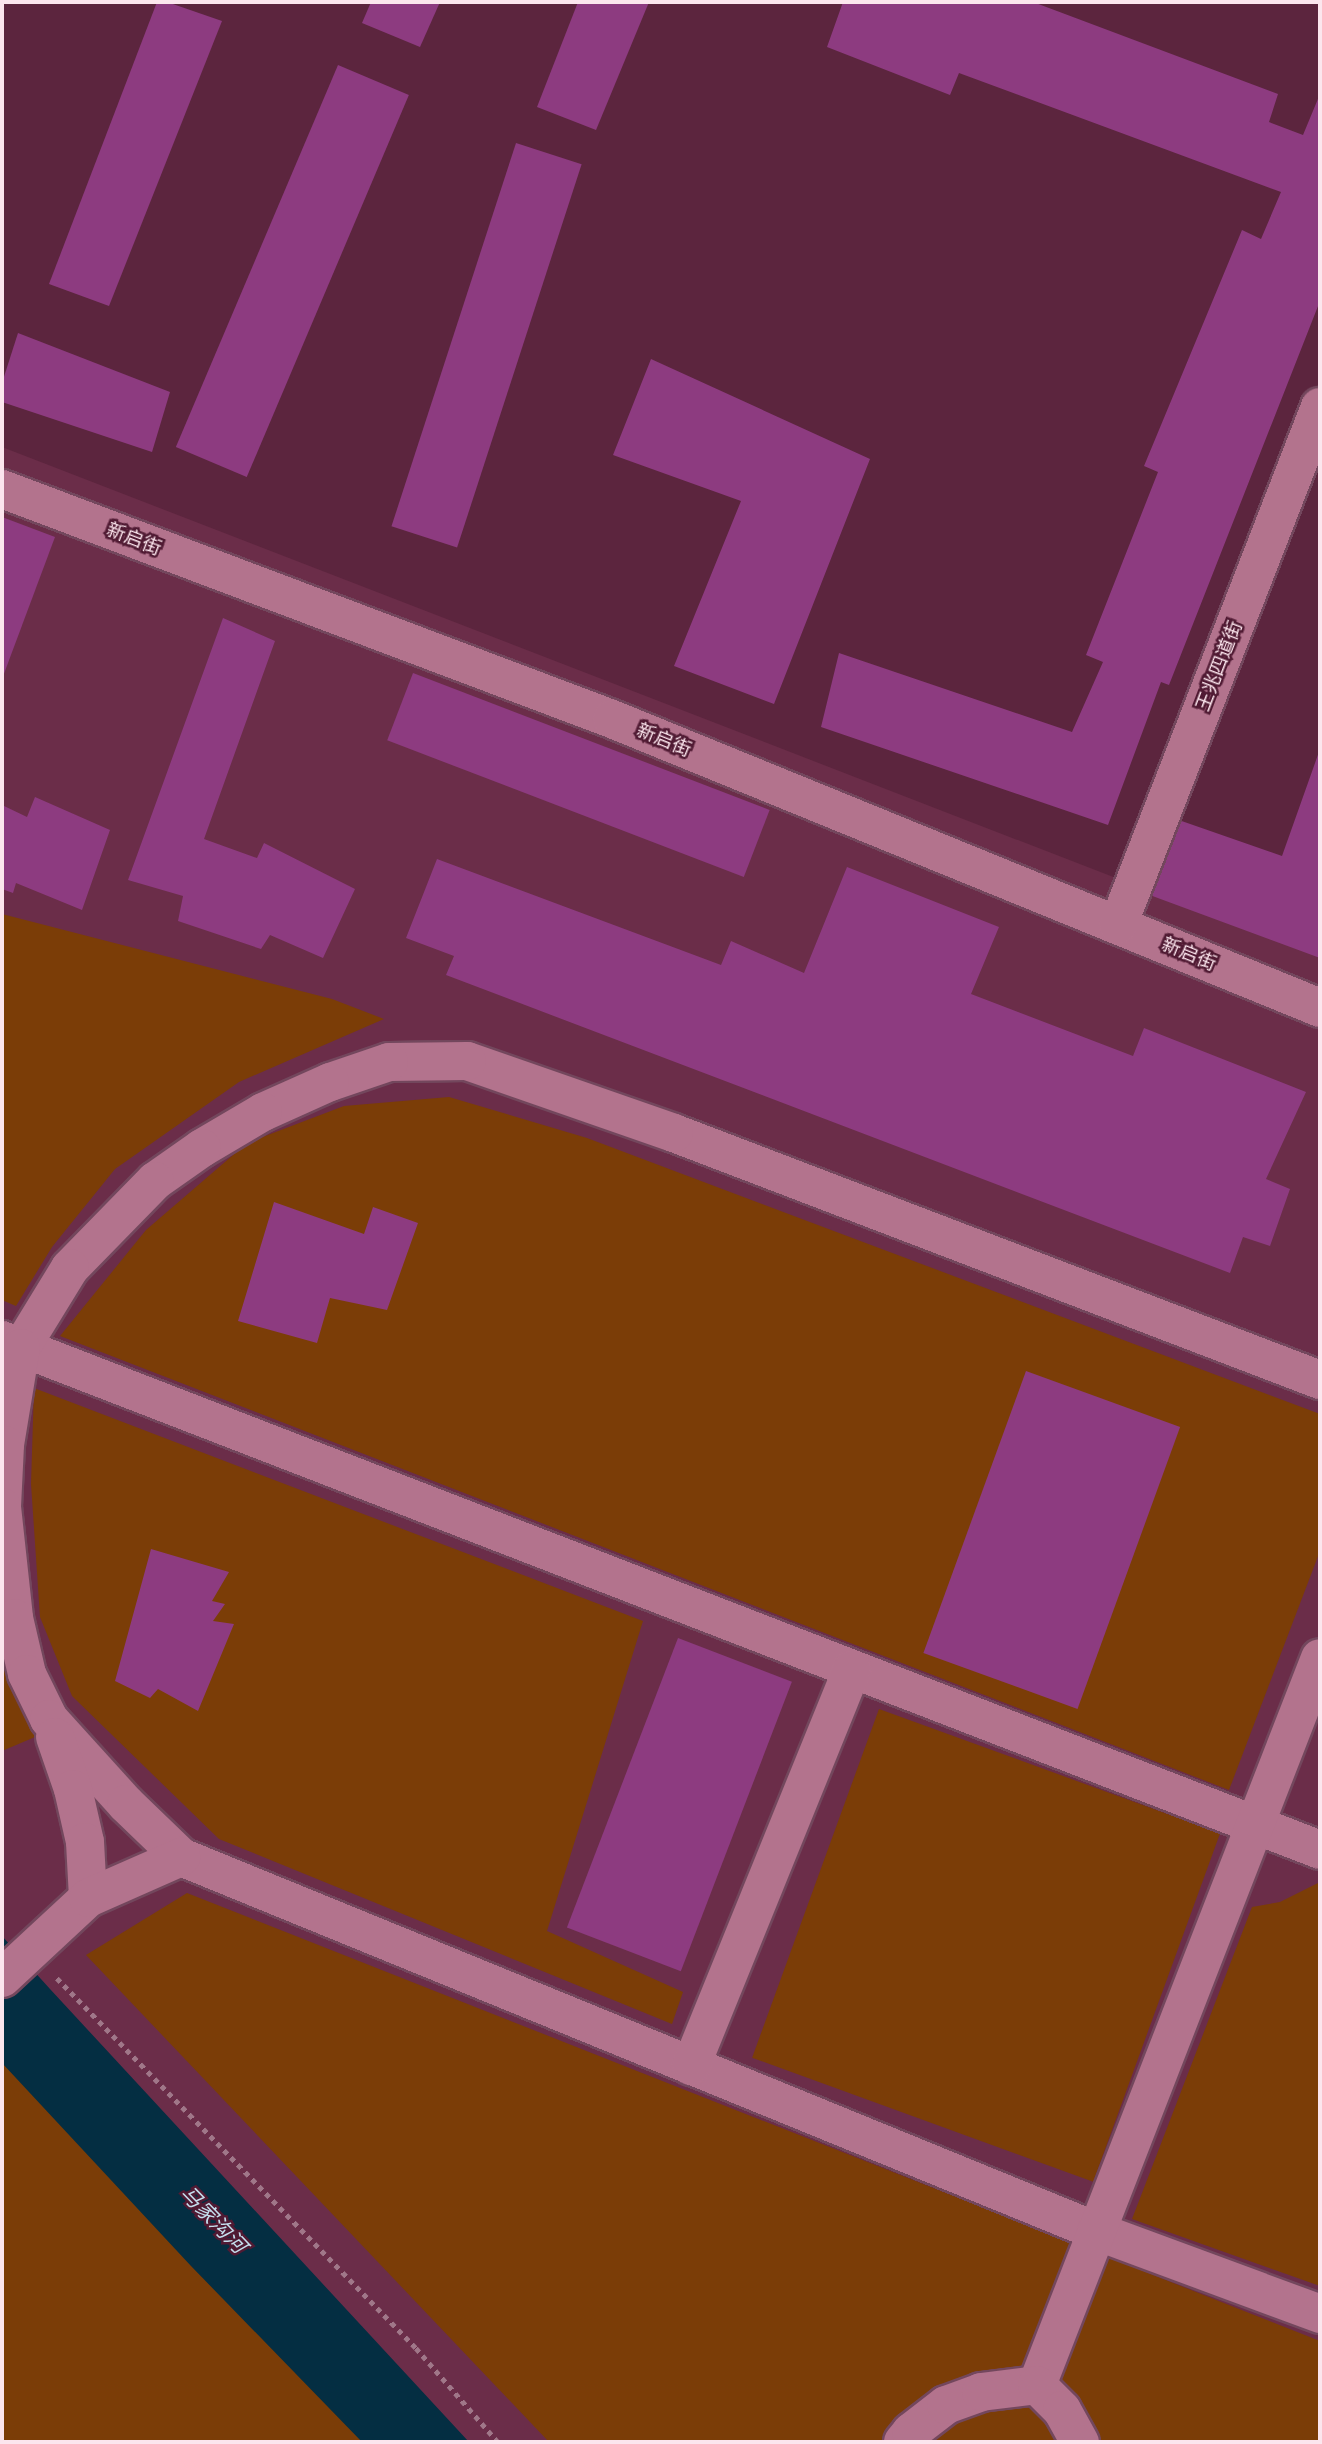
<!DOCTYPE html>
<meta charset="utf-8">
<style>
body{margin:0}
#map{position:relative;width:1322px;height:2444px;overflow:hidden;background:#5c253e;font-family:Ubuntu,"Noto Sans SC",sans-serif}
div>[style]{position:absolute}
.built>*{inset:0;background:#6b2d49}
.green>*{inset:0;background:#7b3d07;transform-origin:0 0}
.water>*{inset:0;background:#042e42}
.building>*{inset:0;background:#8d3b80;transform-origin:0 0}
.path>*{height:4.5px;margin-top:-2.25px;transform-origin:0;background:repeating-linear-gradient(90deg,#a07789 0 5px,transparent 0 10px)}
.roads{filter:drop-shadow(2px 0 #73475d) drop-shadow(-2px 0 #73475d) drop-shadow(0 2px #73475d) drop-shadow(0 -2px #73475d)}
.minor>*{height:38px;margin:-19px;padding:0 19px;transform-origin:19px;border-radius:19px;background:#b3738d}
span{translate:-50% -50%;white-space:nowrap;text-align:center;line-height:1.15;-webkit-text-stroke:5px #501a33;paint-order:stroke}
.street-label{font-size:19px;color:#fce6ee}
.water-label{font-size:21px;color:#c5dfee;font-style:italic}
.frame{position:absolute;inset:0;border:4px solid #fce6ee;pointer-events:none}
</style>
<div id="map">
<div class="built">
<div style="clip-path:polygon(2px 447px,1320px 957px,1320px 2442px,2px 2442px)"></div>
</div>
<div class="green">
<div style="clip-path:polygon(2px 914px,332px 999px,384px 1019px,239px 1082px,115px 1169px,52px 1247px,16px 1306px,2px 1300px)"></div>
<div style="clip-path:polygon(449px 1097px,587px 1138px,1320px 1414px,1320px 1551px,1229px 1790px,60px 1336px,146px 1230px,247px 1143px,344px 1106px)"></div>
<div style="clip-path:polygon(34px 1388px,643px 1621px,547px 1931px,683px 1992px,672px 2024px,219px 1839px,72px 1696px,40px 1617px,31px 1484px)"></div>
<div style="clip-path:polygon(2px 1635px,35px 1737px,2px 1751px)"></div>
<div style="left:879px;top:1709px;width:363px;height:371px;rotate:20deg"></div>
<div style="clip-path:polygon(1320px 1882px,1320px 2286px,1132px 2219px,1252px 1907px,1280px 1902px)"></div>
<div style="clip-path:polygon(187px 1893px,1320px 2341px,1320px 2442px,549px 2442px,86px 1955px)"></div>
<div style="clip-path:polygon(2px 2062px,364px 2442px,2px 2442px)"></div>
</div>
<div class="water">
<div style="clip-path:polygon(2px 1936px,50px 1989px,469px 2442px,362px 2442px,191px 2266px,2px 2063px)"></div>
</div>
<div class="building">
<div style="clip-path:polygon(157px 2px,167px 2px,222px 21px,109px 306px,49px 284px)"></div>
<div style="clip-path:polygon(371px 2px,440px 2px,420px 47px,362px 23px)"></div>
<div style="clip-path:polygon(578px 2px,649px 2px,596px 130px,537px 107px)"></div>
<div style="clip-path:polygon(843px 2px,1033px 2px,1278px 94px,1269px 122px,1303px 135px,1320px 94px,1320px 301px,1169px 685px,1161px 682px,1108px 825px,821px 727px,839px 653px,1072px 732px,1103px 662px,1086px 655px,1158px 472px,1144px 466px,1242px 230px,1261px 239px,1281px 192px,959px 73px,950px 95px,827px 47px)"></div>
<div style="left:338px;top:65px;width:77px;height:415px;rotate:23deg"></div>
<div style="left:516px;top:143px;width:69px;height:403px;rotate:18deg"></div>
<div style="clip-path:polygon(18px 333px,170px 392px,152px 452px,2px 402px,2px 383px)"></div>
<div style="clip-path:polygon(651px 359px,870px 459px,774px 704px,674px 666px,741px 501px,613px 455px)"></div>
<div style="clip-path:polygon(2px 517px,55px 537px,2px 679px)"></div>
<div style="clip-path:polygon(223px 618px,275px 641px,204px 839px,257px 858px,264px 843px,355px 889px,323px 958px,270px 935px,261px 949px,178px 921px,183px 896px,128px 880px)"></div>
<div style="left:413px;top:673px;width:382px;height:72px;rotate:21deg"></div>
<div style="clip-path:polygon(1320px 749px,1320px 958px,1147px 894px,1173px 818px,1282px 856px)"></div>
<div style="clip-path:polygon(35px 797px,110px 830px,82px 910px,16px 883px,13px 893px,2px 889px,2px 805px,27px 817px)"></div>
<div style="clip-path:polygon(437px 859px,721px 965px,731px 941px,804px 973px,847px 867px,999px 927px,971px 994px,1133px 1056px,1144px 1028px,1306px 1092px,1266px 1179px,1290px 1189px,1270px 1246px,1243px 1237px,1230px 1273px,446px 975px,454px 956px,406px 938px)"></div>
<div style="clip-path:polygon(274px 1202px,364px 1234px,373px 1207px,418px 1223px,387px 1310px,330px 1298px,317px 1343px,238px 1321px)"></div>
<div style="left:1026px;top:1371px;width:164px;height:300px;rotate:20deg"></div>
<div style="clip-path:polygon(151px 1549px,229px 1572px,212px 1601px,225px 1604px,213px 1621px,234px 1624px,198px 1711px,158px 1689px,150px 1698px,115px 1681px)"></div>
<div style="left:678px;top:1638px;width:122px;height:310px;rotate:21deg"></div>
</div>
<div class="path">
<div style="left:57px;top:1978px;width:516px;rotate:45.86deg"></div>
<div style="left:416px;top:2348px;width:125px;rotate:48.9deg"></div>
</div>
<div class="roads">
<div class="minor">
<div style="left:2px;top:489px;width:652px;rotate:20.66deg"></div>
<div style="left:612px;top:719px;width:765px;rotate:22.2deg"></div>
<div style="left:1118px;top:925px;width:556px;rotate:-68.7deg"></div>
<div style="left:2px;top:1340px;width:1413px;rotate:21.15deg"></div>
<div style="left:1320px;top:1380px;width:692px;rotate:-159.08deg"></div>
<div style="left:674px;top:1133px;width:219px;rotate:-160.8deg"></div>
<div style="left:467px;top:1061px;width:78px;rotate:179.3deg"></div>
<div style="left:389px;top:1062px;width:62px;rotate:161.3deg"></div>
<div style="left:330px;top:1082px;width:73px;rotate:155.9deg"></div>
<div style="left:263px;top:1112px;width:71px;rotate:149.5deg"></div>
<div style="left:202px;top:1148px;width:57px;rotate:144.9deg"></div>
<div style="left:155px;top:1181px;width:122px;rotate:134.3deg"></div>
<div style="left:70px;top:1268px;width:94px;rotate:121.5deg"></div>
<div style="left:21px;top:1348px;width:98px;rotate:99.4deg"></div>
<div style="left:5px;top:1445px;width:62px;rotate:92.8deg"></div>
<div style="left:2px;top:1507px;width:112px;rotate:83.8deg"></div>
<div style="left:14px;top:1618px;width:57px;rotate:76.9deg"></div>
<div style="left:27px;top:1674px;width:50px;rotate:63.9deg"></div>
<div style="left:49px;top:1719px;width:115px;rotate:47.8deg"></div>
<div style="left:126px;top:1804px;width:76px;rotate:43.9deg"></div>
<div style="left:181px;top:1857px;width:988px;rotate:22.23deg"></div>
<div style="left:1096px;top:2231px;width:239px;rotate:20.3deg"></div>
<div style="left:55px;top:1737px;width:55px;rotate:70.9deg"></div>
<div style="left:73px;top:1789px;width:54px;rotate:77.2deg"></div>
<div style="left:85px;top:1842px;width:56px;rotate:86.9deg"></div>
<div style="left:2px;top:1978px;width:117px;rotate:-42.9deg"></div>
<div style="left:88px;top:1898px;width:102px;rotate:-23.8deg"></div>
<div style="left:691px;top:2066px;width:428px;rotate:-67.9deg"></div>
<div style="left:1037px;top:2385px;width:780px;rotate:-68.73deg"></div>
<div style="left:903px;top:2442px;width:13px;rotate:-51deg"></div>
<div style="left:911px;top:2432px;width:44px;rotate:-37.6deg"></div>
<div style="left:946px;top:2405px;width:37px;rotate:-20deg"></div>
<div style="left:981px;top:2392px;width:56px;rotate:-7.1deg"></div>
<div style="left:1037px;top:2385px;width:35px;rotate:45deg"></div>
<div style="left:1062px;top:2410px;width:37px;rotate:61deg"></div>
</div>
</div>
<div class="street-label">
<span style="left:134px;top:539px;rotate:21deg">新启街</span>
<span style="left:1219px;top:666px;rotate:-69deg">王兆四道街</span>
<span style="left:664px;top:740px;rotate:22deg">新启街</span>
<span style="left:1189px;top:954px;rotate:22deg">新启街</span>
</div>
<div class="water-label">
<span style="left:214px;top:2219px;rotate:46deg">马家沟河</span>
</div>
<div class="frame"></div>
</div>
